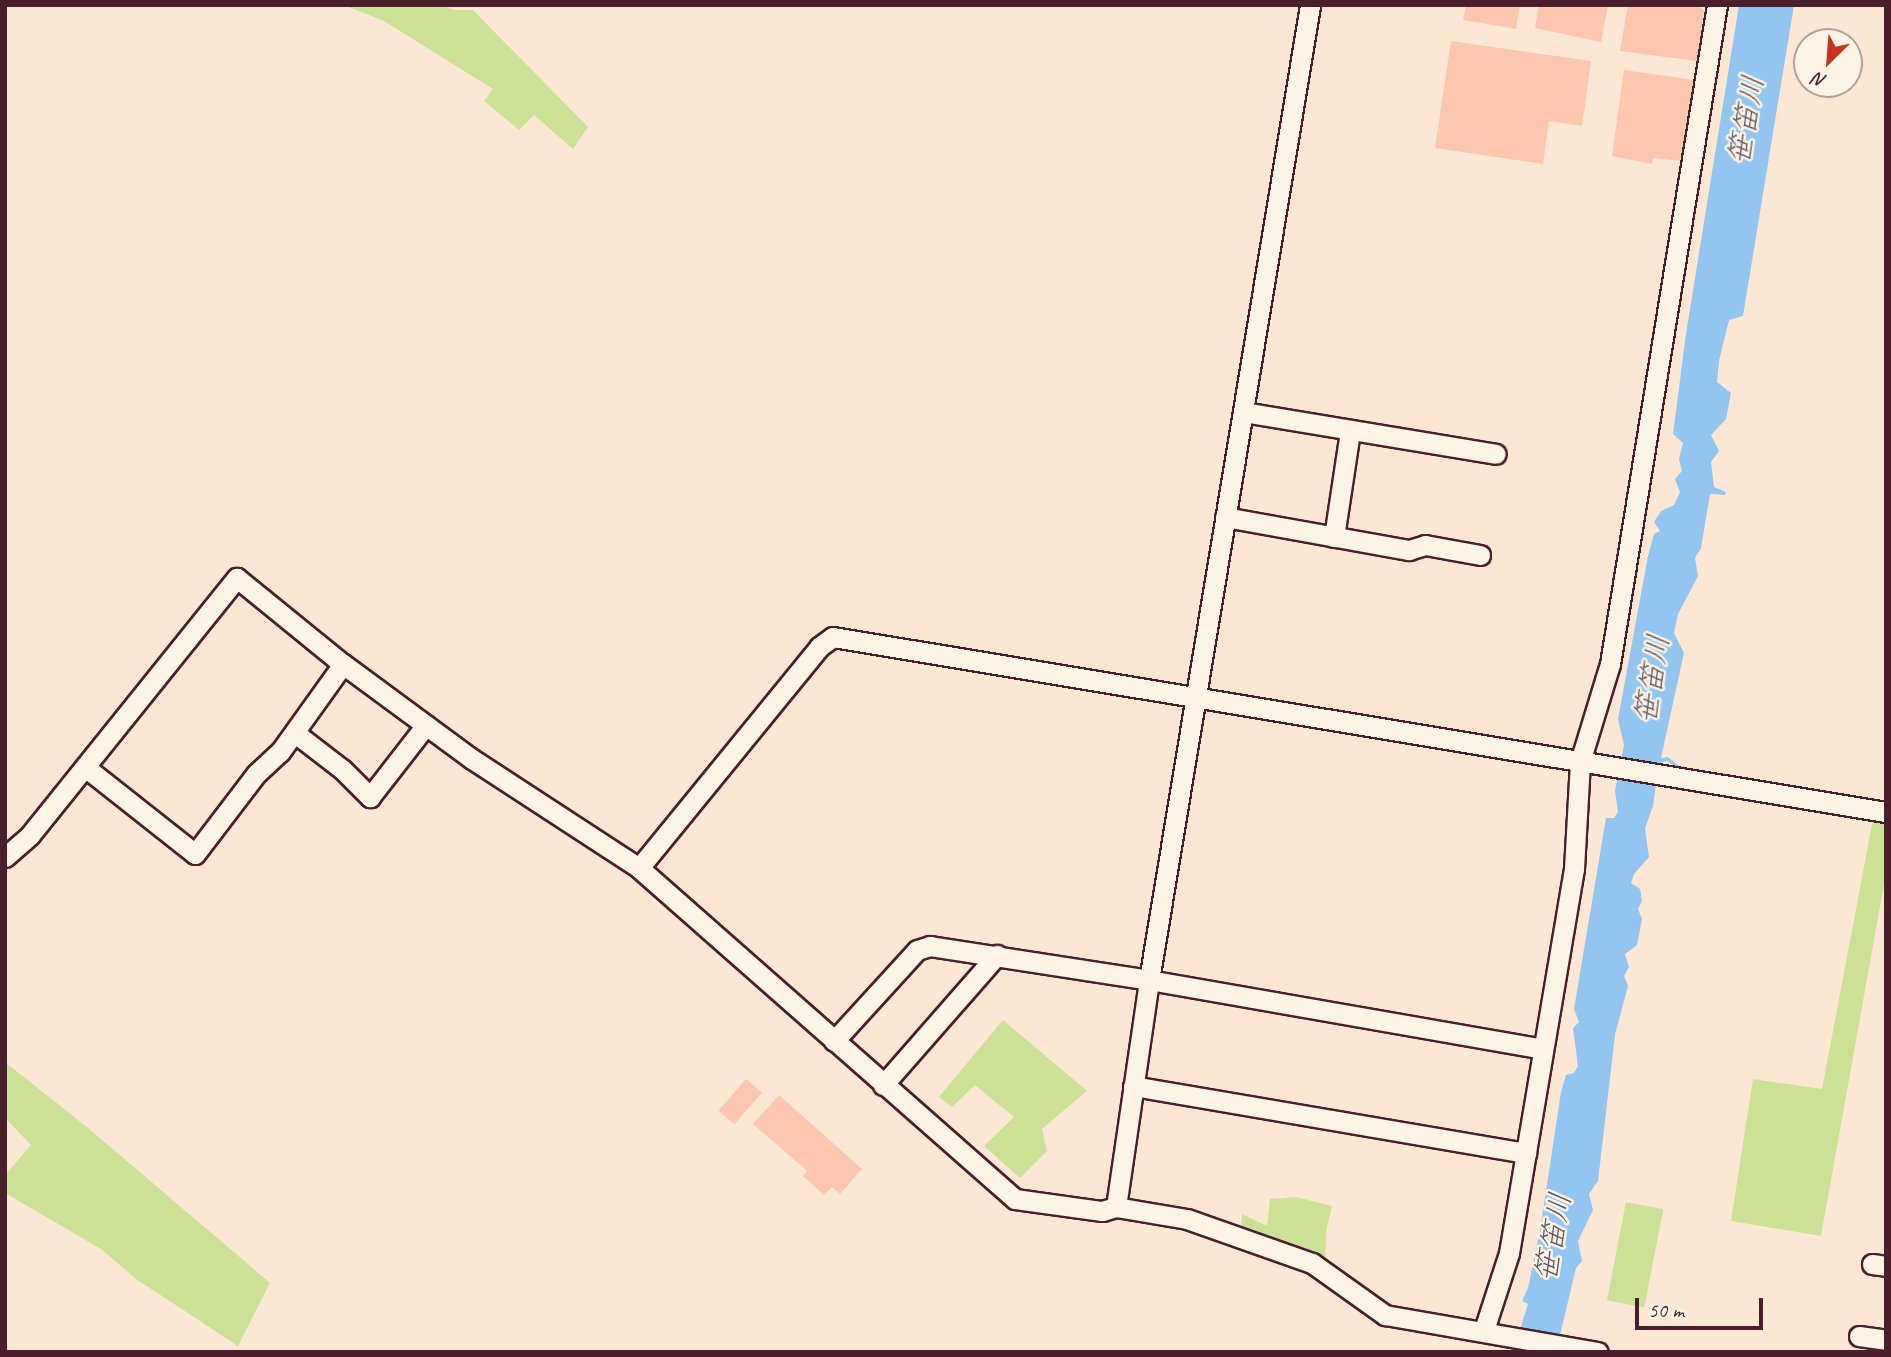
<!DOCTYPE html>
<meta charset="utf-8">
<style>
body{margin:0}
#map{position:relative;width:1891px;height:1357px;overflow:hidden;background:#fce7d5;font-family:Caveat,"Klee One",sans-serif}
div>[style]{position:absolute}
.green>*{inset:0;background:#cce196;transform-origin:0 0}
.water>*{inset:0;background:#92c5ef}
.building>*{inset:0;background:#fdc7af;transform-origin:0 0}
.roads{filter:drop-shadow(2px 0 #4a1f2b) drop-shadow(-2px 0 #4a1f2b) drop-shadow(0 2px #4a1f2b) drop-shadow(0 -2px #4a1f2b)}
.street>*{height:19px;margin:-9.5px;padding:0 9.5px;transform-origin:9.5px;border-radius:9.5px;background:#fcf5e5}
span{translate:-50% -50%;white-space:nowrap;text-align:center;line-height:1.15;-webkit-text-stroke:5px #fcf5e5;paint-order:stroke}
.water-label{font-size:30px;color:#605166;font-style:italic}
.frame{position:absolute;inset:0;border:7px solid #4a1f2b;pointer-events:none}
.north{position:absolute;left:1793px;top:28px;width:70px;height:70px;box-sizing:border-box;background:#fcf5e5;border:2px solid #b59f9b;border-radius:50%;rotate:205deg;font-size:19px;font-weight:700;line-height:28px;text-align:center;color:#4a1f2b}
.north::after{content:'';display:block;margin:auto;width:24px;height:32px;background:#c8321e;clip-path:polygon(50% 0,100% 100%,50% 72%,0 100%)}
.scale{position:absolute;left:1635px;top:1298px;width:128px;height:32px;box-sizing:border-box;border:4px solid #4a1f2b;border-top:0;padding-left:9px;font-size:21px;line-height:24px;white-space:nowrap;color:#4a1f2b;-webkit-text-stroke:5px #fcf5e5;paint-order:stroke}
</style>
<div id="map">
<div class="green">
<div style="clip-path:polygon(344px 5px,441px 5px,454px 10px,473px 10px,588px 127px,573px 149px,534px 115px,519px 130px,484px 101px,493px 89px,384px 21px)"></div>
<div style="clip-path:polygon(1873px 819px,1886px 819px,1886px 873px,1821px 1236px,1731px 1221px,1753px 1079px,1822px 1089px)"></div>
<div style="clip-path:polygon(1003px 1020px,1087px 1091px,1042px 1129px,1047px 1151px,1020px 1178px,984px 1146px,1014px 1117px,975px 1085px,952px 1107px,939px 1097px)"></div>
<div style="clip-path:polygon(5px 1062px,88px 1128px,270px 1283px,238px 1346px,136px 1279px,101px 1249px,5px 1193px,5px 1175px,31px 1145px,5px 1118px)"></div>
<div style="clip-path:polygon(1296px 1197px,1332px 1206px,1326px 1231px,1325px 1266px,1241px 1230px,1242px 1214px,1267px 1226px,1270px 1199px)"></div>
<div style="left:1626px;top:1202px;width:38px;height:100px;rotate:11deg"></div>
</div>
<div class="water">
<div style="clip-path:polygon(1739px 5px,1794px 5px,1743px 316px,1729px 320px,1719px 361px,1717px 382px,1731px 393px,1726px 419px,1711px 435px,1719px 451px,1711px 462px,1714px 487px,1726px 492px,1725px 495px,1710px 494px,1701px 548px,1695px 558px,1698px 576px,1678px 614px,1674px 633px,1684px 653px,1661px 758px,1668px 757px,1679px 766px,1687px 767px,1687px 770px,1677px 768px,1668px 761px,1659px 763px,1653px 806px,1645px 828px,1649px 857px,1634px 874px,1631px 883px,1640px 889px,1642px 901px,1638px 909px,1642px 919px,1637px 945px,1625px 954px,1629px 967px,1624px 976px,1628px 986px,1615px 1035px,1598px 1181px,1589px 1194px,1593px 1210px,1578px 1241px,1582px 1261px,1576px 1268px,1556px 1352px,1513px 1352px,1528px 1304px,1522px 1301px,1528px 1288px,1540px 1231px,1561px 1092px,1566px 1075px,1574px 1073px,1578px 1066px,1573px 1028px,1579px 1022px,1574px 1009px,1606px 818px,1614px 818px,1618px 812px,1615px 791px,1624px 745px,1618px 719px,1648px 556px,1654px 534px,1660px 531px,1654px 522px,1661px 511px,1674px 505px,1680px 492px,1675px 479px,1682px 471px,1679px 459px,1683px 443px,1673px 434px,1686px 334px)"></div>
</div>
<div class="building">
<div style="clip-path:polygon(1466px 5px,1520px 5px,1516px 29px,1463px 20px)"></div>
<div style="clip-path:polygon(1539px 5px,1608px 5px,1601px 42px,1535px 28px)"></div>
<div style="clip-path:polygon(1628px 5px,1696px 5px,1704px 10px,1697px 61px,1620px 51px)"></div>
<div style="clip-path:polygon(1451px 41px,1591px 61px,1582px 126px,1549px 121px,1543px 164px,1435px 148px)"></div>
<div style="clip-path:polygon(1624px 70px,1694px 80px,1681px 161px,1653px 158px,1652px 164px,1612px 156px)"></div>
<div style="left:746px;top:1079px;width:21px;height:42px;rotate:41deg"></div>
<div style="clip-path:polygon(779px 1095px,862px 1169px,840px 1194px,832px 1187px,824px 1195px,803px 1176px,807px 1171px,753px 1124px)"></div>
</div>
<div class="roads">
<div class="street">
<div style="left:1243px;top:412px;width:256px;rotate:9.4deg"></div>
<div style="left:1225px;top:517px;width:187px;rotate:10.2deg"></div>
<div style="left:1409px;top:550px;width:17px;rotate:-17deg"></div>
<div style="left:1425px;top:545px;width:56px;rotate:10.3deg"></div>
<div style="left:1334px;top:537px;width:107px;rotate:-81.4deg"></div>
<div style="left:295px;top:733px;width:59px;rotate:37.5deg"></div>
<div style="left:342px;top:769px;width:40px;rotate:45deg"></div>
<div style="left:370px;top:797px;width:91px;rotate:-52.1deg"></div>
<div style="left:85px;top:767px;width:140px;rotate:38.3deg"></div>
<div style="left:195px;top:854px;width:101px;rotate:-52.7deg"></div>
<div style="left:256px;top:774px;width:33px;rotate:-43deg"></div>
<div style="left:280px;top:752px;width:108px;rotate:-54.4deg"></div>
<div style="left:5px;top:857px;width:33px;rotate:-41deg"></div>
<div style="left:30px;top:835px;width:330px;rotate:-51.2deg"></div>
<div style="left:237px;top:578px;width:136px;rotate:39.1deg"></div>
<div style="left:343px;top:664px;width:160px;rotate:36.4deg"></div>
<div style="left:472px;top:759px;width:199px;rotate:33.1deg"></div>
<div style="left:639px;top:868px;width:501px;rotate:41.36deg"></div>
<div style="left:1015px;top:1199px;width:88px;rotate:7.9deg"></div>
<div style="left:1102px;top:1211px;width:15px;rotate:-16deg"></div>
<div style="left:1116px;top:1207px;width:72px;rotate:9.6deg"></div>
<div style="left:1187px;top:1219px;width:133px;rotate:19.4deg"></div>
<div style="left:1312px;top:1263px;width:90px;rotate:35.5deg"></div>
<div style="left:1385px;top:1315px;width:216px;rotate:9.9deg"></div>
<div style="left:639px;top:868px;width:285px;rotate:-50.8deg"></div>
<div style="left:819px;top:647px;width:17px;rotate:-36deg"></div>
<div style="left:833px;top:637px;width:1067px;rotate:9.44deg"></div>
<div style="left:834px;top:1041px;width:123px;rotate:-47.6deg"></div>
<div style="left:917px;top:950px;width:14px;rotate:-17deg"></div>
<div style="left:930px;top:946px;width:222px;rotate:8.8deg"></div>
<div style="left:1149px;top:980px;width:400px;rotate:9.9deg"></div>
<div style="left:883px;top:1085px;width:173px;rotate:-48.8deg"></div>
<div style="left:1133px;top:1086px;width:399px;rotate:9.7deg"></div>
<div style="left:1116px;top:1207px;width:229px;rotate:-81.7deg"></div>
<div style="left:1149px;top:980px;width:988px;rotate:-80.62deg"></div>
<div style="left:1872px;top:1264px;width:14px;rotate:8deg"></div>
<div style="left:1484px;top:1330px;width:81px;rotate:-72deg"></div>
<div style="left:1509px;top:1253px;width:389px;rotate:-80.4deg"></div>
<div style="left:1574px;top:869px;width:107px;rotate:-86.8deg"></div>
<div style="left:1580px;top:762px;width:102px;rotate:-73deg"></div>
<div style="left:1610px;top:664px;width:668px;rotate:-80.78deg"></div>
<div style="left:1859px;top:1336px;width:27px;rotate:8deg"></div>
</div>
</div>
<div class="water-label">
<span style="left:1746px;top:120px;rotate:-80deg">笹笛川</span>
<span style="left:1652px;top:679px;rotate:-81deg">笹笛川</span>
<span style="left:1553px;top:1237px;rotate:-80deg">笹笛川</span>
</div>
<div class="frame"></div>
<div class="north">N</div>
<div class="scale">50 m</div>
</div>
